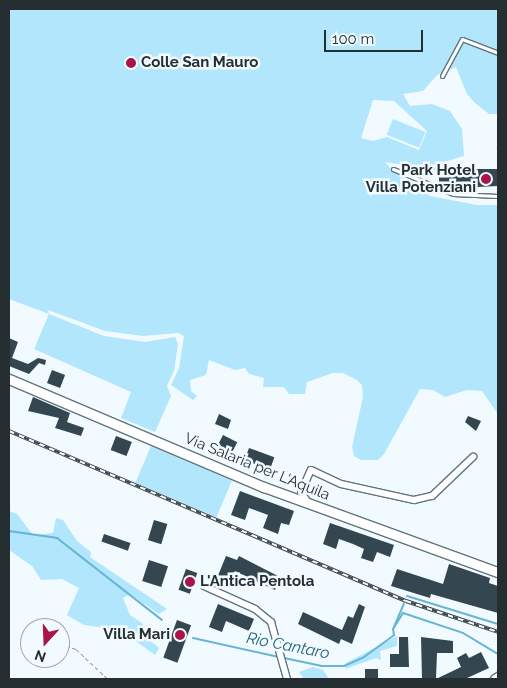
<!DOCTYPE html>
<style>
body{margin:0}
#map{position:relative;width:507px;height:688px;overflow:hidden;background:#f1fafe;font-family:Raleway,sans-serif}
div>[style]{position:absolute}
.green>*{inset:0;background:#b1e6fd;transform-origin:0 0}
.stream>*{height:2px;margin:-1px;padding:0 1px;transform-origin:1px;border-radius:1px;background:#67b4d3}
.building>*{inset:0;background:#344750;transform-origin:0 0}
.path>*{height:1px;margin-top:-0.5px;transform-origin:0;background:repeating-linear-gradient(90deg,#8c9598 0 4px,transparent 0 6.5px)}
.roads{filter:drop-shadow(1px 0 #60757d) drop-shadow(-1px 0 #60757d) drop-shadow(0 1px #60757d) drop-shadow(0 -1px #60757d)}
.lane>*{height:3px;margin:-1.5px;padding:0 1.5px;transform-origin:1.5px;border-radius:1.5px;background:#fff}
.street>*{height:6px;margin:-3px;padding:0 3px;transform-origin:3px;border-radius:3px;background:#fff}
.secondary>*{height:9px;margin:-4.5px;padding:0 4.5px;transform-origin:4.5px;border-radius:4.5px;background:#fff}
.rail>*{height:4px;margin-top:-2px;transform-origin:0;background:repeating-linear-gradient(90deg,#f1fafe 0 5.5px,#3d4649 0 11px);box-sizing:border-box;border-block:1px solid #3d4649}
.dots>*{width:14px;height:14px;translate:-50% -50%;box-sizing:border-box;border:2px solid #f1fafe;border-radius:50%}
span{translate:-50% -50%;white-space:nowrap;text-align:center;line-height:1.15;-webkit-text-stroke:5px #f1fafe;paint-order:stroke}
.poi-label{font-size:15px;color:#252e31;font-weight:700}
.left{translate:0 -50%;text-align:left}
.right{translate:-100% -50%;text-align:right}
.street-label{font-size:15px;color:#252e31}
.water-label{font-size:16px;color:#236076;font-style:italic}
.frame{position:absolute;inset:0;border:10px solid #252e31;pointer-events:none}
.north{position:absolute;left:20px;top:618px;width:50px;height:50px;box-sizing:border-box;background:#f1fafe;border:1px solid #9fa8ac;border-radius:50%;rotate:200deg;font-size:14px;font-weight:700;line-height:20px;text-align:center;color:#252e31}
.north::after{content:'';display:block;margin:auto;width:18px;height:22px;background:#a81348;clip-path:polygon(50% 0,100% 100%,50% 72%,0 100%)}
.scale{position:absolute;left:324px;top:30px;width:99px;height:22px;box-sizing:border-box;border:2px solid #252e31;border-top:0;padding-left:6px;font-size:15px;line-height:18px;white-space:nowrap;color:#252e31;-webkit-text-stroke:4px #f1fafe;paint-order:stroke}
</style>
<div id="map">
<div class="green">
<div style="clip-path:polygon(evenodd,9px 9px,498px 9px,498px 114px,489px 114px,475px 103px,467px 94px,456px 67px,437px 75px,423px 91px,403px 94px,410px 106px,432px 104px,450px 111px,462px 129px,464px 156px,441px 163px,435px 170px,385px 162px,392px 170px,430px 196px,477px 205px,498px 205px,498px 414px,482px 391px,467px 390px,445px 397px,433px 390px,420px 389px,384px 454px,378px 460px,361px 460px,354px 456px,352px 447px,363px 397px,362px 385px,357px 380px,343px 373px,333px 373px,307px 382px,305px 394px,289px 394px,284px 387px,263px 387px,264px 378px,249px 374px,245px 368px,235px 370px,209px 360px,206px 375px,190px 380px,191px 391px,197px 396px,193px 400px,171px 385px,179px 368px,184px 336px,178px 333px,143px 336px,105px 331px,48px 310px,49px 314px,104px 336px,145px 342px,175px 337px,178px 344px,174px 371px,167px 386px,171px 396px,155px 432px,121px 418px,131px 392px,34px 349px,49px 314px,9px 299px,9px 9px,373px 100px,394px 101px,427px 131px,419px 150px,387px 137px,373px 141px,361px 138px,373px 100px)"></div>
<div style="left:393px;top:119px;width:35px;height:17px;rotate:22deg"></div>
<div style="left:151px;top:446px;width:88px;height:40px;rotate:23deg"></div>
<div style="clip-path:polygon(9px 511px,17px 514px,33px 535px,53px 533px,56px 518px,63px 520px,77px 541px,91px 552px,90px 557px,167px 609px,159px 614px,130px 594px,123px 598px,130px 615px,143px 624px,142px 634px,159px 648px,155px 655px,137px 642px,105px 628px,84px 625px,67px 615px,79px 588px,62px 579px,41px 580px,32px 566px,9px 550px)"></div>
<div style="clip-path:polygon(397px 636px,397px 646px,380px 651px,381px 660px,376px 658px,345px 669px,346px 663px)"></div>
<div style="clip-path:polygon(313px 667px,323px 670px,329px 679px,304px 679px,299px 672px)"></div>
</div>
<div class="stream">
<div style="left:9px;top:531px;width:49px;rotate:8.3deg"></div>
<div style="left:57px;top:538px;width:133px;rotate:38deg"></div>
<div style="left:407px;top:596px;width:95px;rotate:17.1deg"></div>
<div style="left:394px;top:627px;width:25px;rotate:-67deg"></div>
<div style="left:193px;top:638px;width:88px;rotate:12.5deg"></div>
<div style="left:284px;top:658px;width:40px;rotate:12deg"></div>
<div style="left:323px;top:666px;width:21px"></div>
<div style="left:344px;top:666px;width:22px;rotate:-24deg"></div>
<div style="left:364px;top:657px;width:37px;rotate:-36deg"></div>
<div style="left:394px;top:635px;width:6px;rotate:-99deg"></div>
<div style="left:393px;top:629px;width:19px;rotate:-58deg"></div>
<div style="left:403px;top:613px;width:63px;rotate:18.4deg"></div>
<div style="left:463px;top:633px;width:41px;rotate:31deg"></div>
</div>
<div class="building">
<div style="clip-path:polygon(463px 168px,463px 176px,474px 176px,474px 169px,498px 169px,498px 186px,456px 188px,455px 182px,439px 182px,439px 169px)"></div>
<div style="clip-path:polygon(9px 338px,18px 342px,12px 358px,28px 364px,38px 358px,46px 360px,45px 365px,39px 363px,29px 374px,9px 366px)"></div>
<div style="left:52px;top:370px;width:14px;height:14px;rotate:21deg"></div>
<div style="clip-path:polygon(33px 397px,70px 413px,67px 422px,84px 428px,81px 436px,55px 428px,59px 418px,28px 411px)"></div>
<div style="clip-path:polygon(219px 414px,231px 420px,228px 429px,215px 424px)"></div>
<div style="clip-path:polygon(468px 416px,481px 421px,476px 431px,465px 422px)"></div>
<div style="left:223px;top:435px;width:16px;height:13px;rotate:27deg"></div>
<div style="left:116px;top:436px;width:17px;height:15px;rotate:21deg"></div>
<div style="left:249px;top:448px;width:27px;height:13px;rotate:20deg"></div>
<div style="clip-path:polygon(240px 491px,294px 511px,289px 525px,281px 523px,278px 534px,263px 528px,268px 515px,249px 508px,245px 520px,231px 515px)"></div>
<div style="left:154px;top:520px;width:14px;height:21px;rotate:17deg"></div>
<div style="clip-path:polygon(330px 523px,394px 545px,390px 557px,377px 552px,373px 562px,361px 558px,364px 549px,353px 544px,339px 539px,336px 549px,323px 544px)"></div>
<div style="left:104px;top:534px;width:28px;height:8px;rotate:19deg"></div>
<div style="clip-path:polygon(226px 556px,237px 560px,239px 556px,280px 577px,275px 590px,235px 571px,230px 583px,217px 578px)"></div>
<div style="left:149px;top:560px;width:20px;height:22px;rotate:18deg"></div>
<div style="clip-path:polygon(449px 564px,490px 578px,489px 583px,498px 586px,498px 613px,431px 594px,430px 598px,391px 586px,397px 569px,443px 584px)"></div>
<div style="left:186px;top:569px;width:12px;height:22px;rotate:20deg"></div>
<div style="clip-path:polygon(218px 604px,254px 619px,249px 631px,226px 621px,222px 632px,209px 627px)"></div>
<div style="clip-path:polygon(359px 604px,365px 607px,352px 644px,341px 639px,339px 644px,298px 624px,303px 612px,342px 630px,348px 616px,353px 618px)"></div>
<div style="left:177px;top:620px;width:15px;height:40px;rotate:20deg"></div>
<div style="clip-path:polygon(399px 637px,408px 637px,409px 667px,390px 667px,390px 654px,399px 654px)"></div>
<div style="clip-path:polygon(421px 637px,453px 641px,453px 653px,437px 653px,436px 679px,422px 679px)"></div>
<div style="clip-path:polygon(481px 652px,489px 668px,465px 679px,436px 679px,461px 667px,457px 658px,466px 653px,469px 658px)"></div>
<div style="left:365px;top:669px;width:13px;height:10px"></div>
</div>
<div class="path">
<div style="left:497px;top:149px;width:4px;rotate:-76deg"></div>
<div style="left:24px;top:629px;width:7px;rotate:27deg"></div>
<div style="left:60px;top:644px;width:17px;rotate:17deg"></div>
<div style="left:76px;top:649px;width:44px;rotate:43.2deg"></div>
</div>
<div class="roads">
<div class="lane">
<div style="left:442px;top:76px;width:42px;rotate:-61.6deg"></div>
<div style="left:462px;top:39px;width:39px;rotate:21deg"></div>
<div style="left:393px;top:169px;width:65px;rotate:22.6deg"></div>
<div style="left:453px;top:194px;width:45px;rotate:2.5deg"></div>
</div>
<div class="street">
<div style="left:309px;top:504px;width:14px;rotate:-124deg"></div>
<div style="left:301px;top:492px;width:24px;rotate:-66deg"></div>
<div style="left:311px;top:470px;width:33px;rotate:25deg"></div>
<div style="left:341px;top:484px;width:75px;rotate:12.4deg"></div>
<div style="left:414px;top:500px;width:18px;rotate:-13deg"></div>
<div style="left:432px;top:496px;width:57px;rotate:-43.6deg"></div>
<div style="left:204px;top:586px;width:56px;rotate:24.3deg"></div>
<div style="left:255px;top:609px;width:21px;rotate:39deg"></div>
<div style="left:271px;top:622px;width:59px;rotate:74.3deg"></div>
</div>
<div class="secondary">
<div style="left:9px;top:379px;width:277px;rotate:23deg"></div>
<div style="left:264px;top:487px;width:249px;rotate:20deg"></div>
<div style="left:495px;top:679px;width:4px;rotate:-34deg"></div>
</div>
</div>
<div class="rail">
<div style="left:9px;top:431px;width:432px;rotate:23.2deg"></div>
<div style="left:406px;top:601px;width:97px;rotate:18.6deg"></div>
</div>
<div class="dots">
<div style="left:131px;top:63px;background:#a81348"></div>
<div style="left:486px;top:179px;background:#a81348"></div>
<div style="left:190px;top:582px;background:#a81348"></div>
<div style="left:180px;top:635px;background:#a81348"></div>
</div>
<div class="poi-label">
<span class="left" style="left:141px;top:63px">Colle San Mauro</span>
<span class="right" style="left:476px;top:179px">Park Hotel<br>Villa Potenziani</span>
<span class="left" style="left:200px;top:582px">L'Antica Pentola</span>
<span class="right" style="left:170px;top:635px">Villa Mari</span>
</div>
<div class="street-label">
<span style="left:257px;top:467px;rotate:22deg">Via Salaria per L'Aquila</span>
</div>
<div class="water-label">
<span style="left:288px;top:646px;rotate:11deg">Rio Cantaro</span>
</div>
<div class="frame"></div>
<div class="north">N</div>
<div class="scale">100 m</div>
</div>
